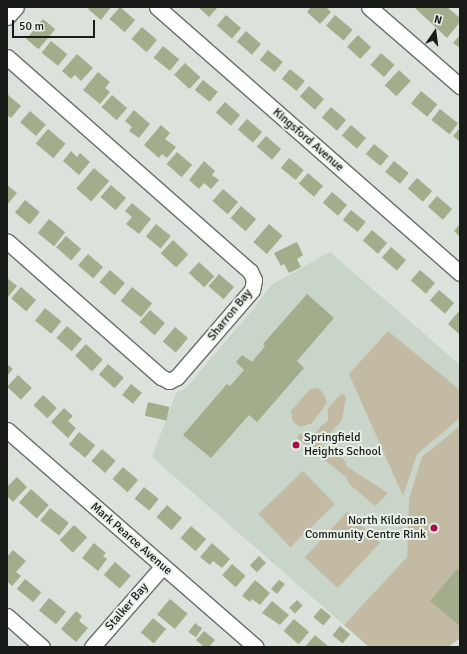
<!DOCTYPE html>
<style>
body{margin:0}
#map{position:relative;width:467px;height:654px;overflow:hidden;background:#dbe2db;font-family:Signika,sans-serif}
div>[style]{position:absolute}
.built>*{inset:0;background:#c9d5c9}
.green>*{inset:0;background:#c2baa2;transform-origin:0 0}
.building>*{inset:0;background:#a3ac8b;transform-origin:0 0}
.roads{filter:drop-shadow(1px 0 #696f69) drop-shadow(-1px 0 #696f69) drop-shadow(0 1px #696f69) drop-shadow(0 -1px #696f69)}
.minor>*{height:15px;margin:-7.5px;padding:0 7.5px;transform-origin:7.5px;border-radius:7.5px;background:#fff}
.dots>*{width:11px;height:11px;translate:-50% -50%;box-sizing:border-box;border:2px solid #e8efe8;border-radius:50%}
span{translate:-50% -50%;white-space:nowrap;text-align:center;line-height:1.15;-webkit-text-stroke:4px #e8efe8;paint-order:stroke}
.street-label{font-size:12px;color:#181b18}
.poi-label{font-size:12px;color:#181b18}
.left{translate:0 -50%;text-align:left}
.right{translate:-100% -50%;text-align:right}
.frame{position:absolute;inset:0;border:8px solid #181b18;pointer-events:none}
.north{position:absolute;left:415px;top:12px;width:40px;height:40px;-webkit-text-stroke:3px #e8efe8;paint-order:stroke;rotate:14deg;font-size:11px;font-weight:700;line-height:16px;text-align:center;color:#181b18}
.north::after{content:'';display:block;margin:auto;width:14px;height:18px;background:#181b18;clip-path:polygon(50% 0,100% 100%,50% 72%,0 100%)}
.scale{position:absolute;left:12px;top:20px;width:83px;height:18px;box-sizing:border-box;border:2px solid #181b18;border-top:0;padding-left:5px;font-size:12px;line-height:14px;white-space:nowrap;color:#181b18;-webkit-text-stroke:3px #e8efe8;paint-order:stroke}
</style>
<div id="map">
<div class="built">
<div style="clip-path:polygon(330px 252px,460px 365px,460px 426px,451px 434px,409px 499px,407px 557px,344px 625px,152px 457px,176px 393px,186px 388px,254px 308px,271px 285px)"></div>
</div>
<div class="green">
<div style="clip-path:polygon(388px 331px,460px 390px,460px 418px,417px 454px,403px 496px,349px 374px)"></div>
<div style="clip-path:polygon(318px 388px,324px 394px,327px 403px,312px 423px,300px 427px,293px 422px,291px 411px,310px 389px)"></div>
<div style="clip-path:polygon(342px 393px,346px 397px,342px 420px,321px 444px,336px 457px,341px 457px,346px 462px,346px 466px,388px 493px,375px 506px,349px 484px,346px 477px,297px 438px,300px 433px,312px 438px,321px 426px,328px 421px,328px 408px)"></div>
<div style="clip-path:polygon(460px 426px,460px 638px,448px 647px,369px 647px,344px 625px,407px 557px,409px 499px,422px 457px)"></div>
<div style="left:303px;top:471px;width:46px;height:62px;rotate:46deg"></div>
<div style="left:347px;top:512px;width:45px;height:62px;rotate:43deg"></div>
</div>
<div class="building">
<div style="clip-path:polygon(90px 7px,111px 7px,101px 20px,88px 9px)"></div>
<div style="left:120px;top:7px;width:20px;height:16px;rotate:41deg"></div>
<div style="clip-path:polygon(198px 7px,218px 7px,209px 17px)"></div>
<div style="clip-path:polygon(311px 7px,326px 7px,331px 12px,320px 24px,307px 12px)"></div>
<div style="clip-path:polygon(414px 7px,447px 7px,460px 18px,460px 22px,447px 38px)"></div>
<div style="left:226px;top:15px;width:20px;height:14px;rotate:41deg"></div>
<div style="left:335px;top:15px;width:23px;height:14px;rotate:40deg"></div>
<div style="left:43px;top:19px;width:16px;height:26px;rotate:40deg"></div>
<div style="left:142px;top:27px;width:20px;height:16px;rotate:41deg"></div>
<div style="left:246px;top:31px;width:20px;height:14px;rotate:41deg"></div>
<div style="left:358px;top:35px;width:18px;height:16px;rotate:43deg"></div>
<div style="clip-path:polygon(460px 35px,460px 48px,453px 43px)"></div>
<div style="left:51px;top:41px;width:21px;height:15px;rotate:39deg"></div>
<div style="left:163px;top:46px;width:21px;height:15px;rotate:39deg"></div>
<div style="left:268px;top:50px;width:19px;height:13px;rotate:39deg"></div>
<div style="left:381px;top:53px;width:18px;height:16px;rotate:41deg"></div>
<div style="clip-path:polygon(77px 54px,93px 68px,81px 81px,75px 75px,71px 79px,62px 71px)"></div>
<div style="left:185px;top:63px;width:21px;height:16px;rotate:43deg"></div>
<div style="left:290px;top:69px;width:19px;height:13px;rotate:39deg"></div>
<div style="left:399px;top:70px;width:16px;height:21px;rotate:43deg"></div>
<div style="clip-path:polygon(98px 72px,110px 82px,105px 88px,110px 92px,100px 104px,83px 90px)"></div>
<div style="left:203px;top:80px;width:19px;height:13px;rotate:39deg"></div>
<div style="left:309px;top:86px;width:20px;height:14px;rotate:41deg"></div>
<div style="left:421px;top:91px;width:21px;height:16px;rotate:39deg"></div>
<div style="clip-path:polygon(7px 94px,21px 106px,11px 118px,7px 115px)"></div>
<div style="left:112px;top:95px;width:20px;height:16px;rotate:41deg"></div>
<div style="left:225px;top:102px;width:20px;height:14px;rotate:41deg"></div>
<div style="left:331px;top:107px;width:20px;height:14px;rotate:41deg"></div>
<div style="left:440px;top:109px;width:23px;height:14px;rotate:38deg"></div>
<div style="clip-path:polygon(134px 110px,150px 124px,139px 138px,129px 131px,132px 127px,125px 121px)"></div>
<div style="left:30px;top:111px;width:21px;height:15px;rotate:41deg"></div>
<div style="left:247px;top:119px;width:20px;height:14px;rotate:41deg"></div>
<div style="clip-path:polygon(161px 125px,170px 133px,165px 139px,176px 147px,167px 158px,162px 154px,159px 158px,144px 145px)"></div>
<div style="left:351px;top:125px;width:20px;height:14px;rotate:41deg"></div>
<div style="clip-path:polygon(460px 128px,460px 142px,453px 136px)"></div>
<div style="left:48px;top:129px;width:23px;height:19px;rotate:40deg"></div>
<div style="left:266px;top:136px;width:20px;height:14px;rotate:41deg"></div>
<div style="left:374px;top:144px;width:19px;height:13px;rotate:39deg"></div>
<div style="clip-path:polygon(71px 151px,77px 157px,80px 153px,90px 162px,79px 175px,63px 161px)"></div>
<div style="left:177px;top:152px;width:20px;height:16px;rotate:41deg"></div>
<div style="left:289px;top:158px;width:19px;height:13px;rotate:39deg"></div>
<div style="clip-path:polygon(204px 161px,215px 171px,212px 175px,219px 180px,211px 189px,204px 183px,199px 189px,189px 180px)"></div>
<div style="left:394px;top:161px;width:19px;height:14px;rotate:39deg"></div>
<div style="left:94px;top:168px;width:20px;height:27px;rotate:41deg"></div>
<div style="left:308px;top:173px;width:20px;height:14px;rotate:41deg"></div>
<div style="left:417px;top:178px;width:20px;height:14px;rotate:41deg"></div>
<div style="clip-path:polygon(7px 185px,17px 193px,7px 205px)"></div>
<div style="left:111px;top:185px;width:20px;height:16px;rotate:41deg"></div>
<div style="left:223px;top:189px;width:20px;height:16px;rotate:41deg"></div>
<div style="left:332px;top:192px;width:20px;height:14px;rotate:41deg"></div>
<div style="left:437px;top:196px;width:20px;height:14px;rotate:41deg"></div>
<div style="left:25px;top:200px;width:19px;height:16px;rotate:39deg"></div>
<div style="clip-path:polygon(132px 203px,151px 219px,139px 234px,126px 224px,132px 217px,125px 211px)"></div>
<div style="left:241px;top:206px;width:20px;height:16px;rotate:41deg"></div>
<div style="left:351px;top:210px;width:19px;height:13px;rotate:39deg"></div>
<div style="left:49px;top:219px;width:21px;height:18px;rotate:39deg"></div>
<div style="left:156px;top:224px;width:19px;height:16px;rotate:39deg"></div>
<div style="left:269px;top:224px;width:18px;height:24px;rotate:41deg"></div>
<div style="clip-path:polygon(460px 224px,460px 237px,454px 231px)"></div>
<div style="left:372px;top:230px;width:20px;height:14px;rotate:41deg"></div>
<div style="left:66px;top:236px;width:20px;height:15px;rotate:41deg"></div>
<div style="left:173px;top:240px;width:21px;height:18px;rotate:43deg"></div>
<div style="clip-path:polygon(297px 242px,303px 255px,297px 259px,301px 267px,289px 273px,284px 264px,281px 266px,274px 253px)"></div>
<div style="left:391px;top:247px;width:20px;height:14px;rotate:41deg"></div>
<div style="left:88px;top:254px;width:20px;height:15px;rotate:41deg"></div>
<div style="left:199px;top:262px;width:21px;height:15px;rotate:43deg"></div>
<div style="left:110px;top:270px;width:20px;height:16px;rotate:41deg"></div>
<div style="left:420px;top:270px;width:20px;height:14px;rotate:41deg"></div>
<div style="left:219px;top:274px;width:20px;height:16px;rotate:41deg"></div>
<div style="clip-path:polygon(7px 278px,17px 286px,7px 298px)"></div>
<div style="left:21px;top:287px;width:20px;height:15px;rotate:41deg"></div>
<div style="left:132px;top:287px;width:26px;height:18px;rotate:39deg"></div>
<div style="left:439px;top:290px;width:20px;height:14px;rotate:41deg"></div>
<div style="clip-path:polygon(307px 294px,334px 318px,297px 361px,304px 368px,257px 422px,249px 415px,211px 458px,183px 435px,227px 384px,230px 386px,244px 370px,236px 362px,242px 355px,252px 362px,265px 346px,263px 344px)"></div>
<div style="left:45px;top:308px;width:21px;height:16px;rotate:39deg"></div>
<div style="left:150px;top:310px;width:20px;height:16px;rotate:41deg"></div>
<div style="clip-path:polygon(460px 310px,460px 332px,459px 334px,448px 324px)"></div>
<div style="left:67px;top:326px;width:20px;height:16px;rotate:41deg"></div>
<div style="left:175px;top:327px;width:17px;height:19px;rotate:40deg"></div>
<div style="left:86px;top:344px;width:23px;height:16px;rotate:43deg"></div>
<div style="clip-path:polygon(7px 364px,13px 369px,7px 376px)"></div>
<div style="left:108px;top:364px;width:21px;height:14px;rotate:41deg"></div>
<div style="left:18px;top:375px;width:19px;height:16px;rotate:43deg"></div>
<div style="left:131px;top:384px;width:14px;height:14px;rotate:39deg"></div>
<div style="left:43px;top:395px;width:19px;height:14px;rotate:43deg"></div>
<div style="left:148px;top:402px;width:22px;height:14px;rotate:13deg"></div>
<div style="clip-path:polygon(64px 408px,73px 416px,68px 421px,76px 428px,68px 438px,51px 422px)"></div>
<div style="left:79px;top:432px;width:21px;height:16px;rotate:39deg"></div>
<div style="left:102px;top:449px;width:18px;height:16px;rotate:41deg"></div>
<div style="left:123px;top:467px;width:20px;height:16px;rotate:41deg"></div>
<div style="clip-path:polygon(17px 477px,27px 487px,13px 502px,7px 496px,7px 487px)"></div>
<div style="left:144px;top:487px;width:19px;height:15px;rotate:39deg"></div>
<div style="left:31px;top:489px;width:24px;height:18px;rotate:42deg"></div>
<div style="left:167px;top:505px;width:20px;height:16px;rotate:41deg"></div>
<div style="left:50px;top:508px;width:24px;height:16px;rotate:38deg"></div>
<div style="left:74px;top:525px;width:18px;height:21px;rotate:43deg"></div>
<div style="left:191px;top:526px;width:20px;height:16px;rotate:41deg"></div>
<div style="clip-path:polygon(94px 543px,106px 553px,103px 556px,107px 559px,98px 571px,82px 558px)"></div>
<div style="clip-path:polygon(212px 543px,230px 559px,222px 568px,213px 561px,210px 565px,200px 557px)"></div>
<div style="clip-path:polygon(13px 550px,26px 561px,16px 572px,21px 576px,12px 586px,7px 581px,7px 557px)"></div>
<div style="left:259px;top:556px;width:10px;height:13px;rotate:45deg"></div>
<div style="left:115px;top:562px;width:21px;height:17px;rotate:41deg"></div>
<div style="left:232px;top:564px;width:18px;height:15px;rotate:41deg"></div>
<div style="clip-path:polygon(457px 569px,460px 572px,460px 626px,430px 601px)"></div>
<div style="left:25px;top:579px;width:21px;height:13px;rotate:39deg"></div>
<div style="clip-path:polygon(255px 580px,270px 593px,260px 605px,252px 599px,250px 602px,242px 596px)"></div>
<div style="clip-path:polygon(279px 580px,285px 584px,277px 594px,271px 589px)"></div>
<div style="left:49px;top:598px;width:22px;height:16px;rotate:39deg"></div>
<div style="left:170px;top:599px;width:23px;height:20px;rotate:40deg"></div>
<div style="left:297px;top:600px;width:8px;height:11px;rotate:45deg"></div>
<div style="clip-path:polygon(272px 601px,289px 615px,280px 625px,262px 613px)"></div>
<div style="left:321px;top:608px;width:13px;height:12px;rotate:39deg"></div>
<div style="clip-path:polygon(76px 611px,82px 616px,79px 621px,88px 628px,76px 642px,61px 629px)"></div>
<div style="left:153px;top:618px;width:17px;height:19px;rotate:40deg"></div>
<div style="left:294px;top:619px;width:20px;height:16px;rotate:41deg"></div>
<div style="left:195px;top:623px;width:9px;height:11px;rotate:36deg"></div>
<div style="left:340px;top:626px;width:13px;height:12px;rotate:39deg"></div>
<div style="clip-path:polygon(204px 631px,215px 640px,209px 647px,204px 647px,196px 640px)"></div>
<div style="clip-path:polygon(315px 635px,329px 647px,305px 647px)"></div>
</div>
<div class="roads">
<div class="minor">
<div style="left:157px;top:7px;width:403px;rotate:41.3deg"></div>
<div style="left:369px;top:7px;width:121px;rotate:41deg"></div>
<div style="left:7px;top:17px;width:13px;rotate:-48deg"></div>
<div style="left:7px;top:57px;width:324px;rotate:41.4deg"></div>
<div style="left:250px;top:271px;width:10px;rotate:66deg"></div>
<div style="left:254px;top:280px;width:10px;rotate:101deg"></div>
<div style="left:252px;top:290px;width:115px;rotate:130.8deg"></div>
<div style="left:177px;top:377px;width:9px;rotate:153deg"></div>
<div style="left:169px;top:381px;width:9px;rotate:-153deg"></div>
<div style="left:161px;top:377px;width:205px;rotate:-138.6deg"></div>
<div style="left:7px;top:430px;width:330px;rotate:41.1deg"></div>
<div style="left:7px;top:616px;width:47px;rotate:41.5deg"></div>
<div style="left:92px;top:647px;width:106px;rotate:-48.8deg"></div>
</div>
</div>
<div class="dots">
<div style="left:296px;top:445px;background:#a71147"></div>
<div style="left:434px;top:528px;background:#a71147"></div>
</div>
<div class="street-label">
<span style="left:308px;top:140px;rotate:41deg">Kingsford Avenue</span>
<span style="left:230px;top:315px;rotate:-51deg">Sharron Bay</span>
<span style="left:131px;top:539px;rotate:41deg">Mark Pearce Avenue</span>
<span style="left:127px;top:607px;rotate:-49deg">Stalker Bay</span>
</div>
<div class="poi-label">
<span class="left" style="left:304px;top:445px">Springfield<br>Heights School</span>
<span class="right" style="left:426px;top:528px">North Kildonan<br>Community Centre Rink</span>
</div>
<div class="frame"></div>
<div class="north">N</div>
<div class="scale">50 m</div>
</div>
